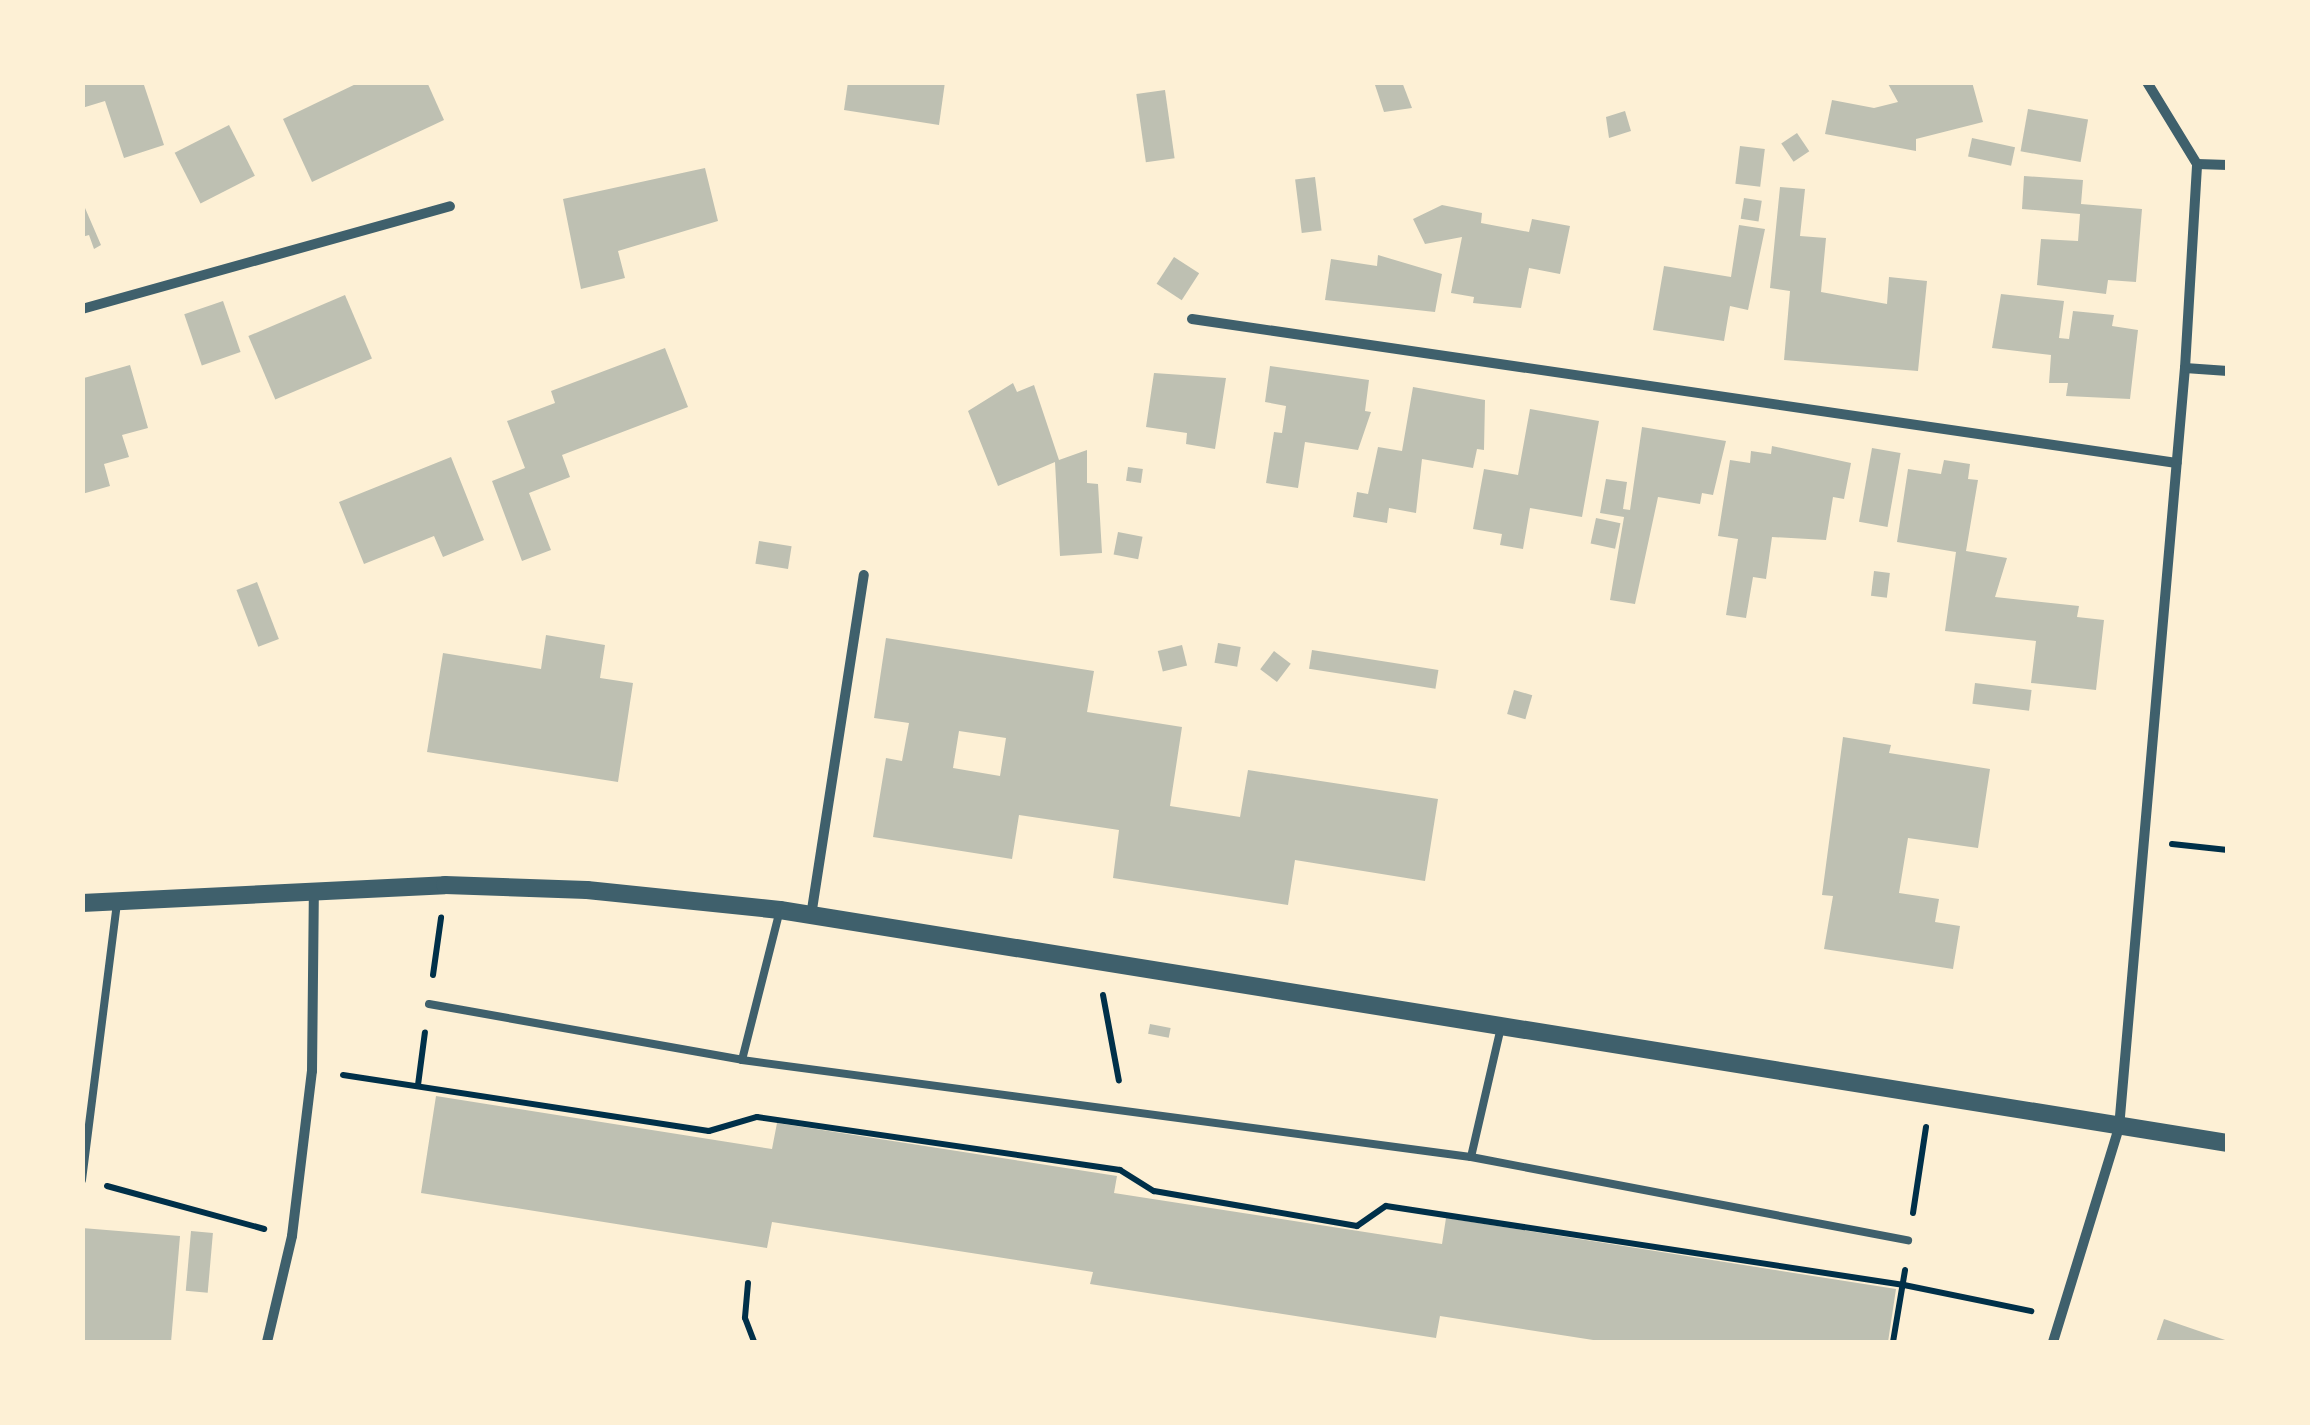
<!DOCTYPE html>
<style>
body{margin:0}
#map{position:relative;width:2310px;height:1425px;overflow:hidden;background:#fdf0d5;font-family:"Golos Text",sans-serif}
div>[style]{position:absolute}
.building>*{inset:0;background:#bec0b2;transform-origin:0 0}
.path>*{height:6px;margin:-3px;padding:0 3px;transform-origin:3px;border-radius:3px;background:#003049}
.service>*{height:8px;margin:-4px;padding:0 4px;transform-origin:4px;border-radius:4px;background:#3f606c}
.minor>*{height:10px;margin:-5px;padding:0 5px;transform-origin:5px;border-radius:5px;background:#3f606c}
.tertiary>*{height:18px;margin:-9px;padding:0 9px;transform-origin:9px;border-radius:9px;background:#3f606c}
span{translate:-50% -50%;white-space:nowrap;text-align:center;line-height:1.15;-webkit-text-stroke:9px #fdf0d5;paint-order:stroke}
.frame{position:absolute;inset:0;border:85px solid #fdf0d5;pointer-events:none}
</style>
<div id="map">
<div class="building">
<div style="clip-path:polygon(82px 82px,143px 82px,164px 145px,124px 158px,105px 101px,82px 108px)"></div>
<div style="clip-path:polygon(360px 82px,427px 82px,444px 120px,312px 182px,283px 119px)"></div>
<div style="clip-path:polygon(848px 82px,945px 82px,939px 125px,844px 110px)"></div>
<div style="clip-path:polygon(1374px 82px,1402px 82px,1412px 108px,1384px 112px)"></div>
<div style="clip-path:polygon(1887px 82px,1972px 82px,1983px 122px,1916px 139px,1916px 151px,1825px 134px,1832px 100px,1874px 108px,1898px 102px)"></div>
<div style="left:1165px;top:90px;width:69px;height:29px;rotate:82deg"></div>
<div style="left:2028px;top:109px;width:61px;height:43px;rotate:10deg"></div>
<div style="clip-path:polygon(1625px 111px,1631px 131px,1609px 138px,1606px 117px)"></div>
<div style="left:229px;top:125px;width:57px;height:61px;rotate:63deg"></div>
<div style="left:1797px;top:133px;width:22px;height:19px;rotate:56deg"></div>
<div style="left:1972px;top:138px;width:44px;height:19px;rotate:12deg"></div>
<div style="left:1740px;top:146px;width:25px;height:38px;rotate:7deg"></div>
<div style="clip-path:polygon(705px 168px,718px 221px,618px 251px,625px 278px,581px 289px,563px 199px)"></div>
<div style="clip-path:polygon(2024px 176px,2083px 180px,2081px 204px,2142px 209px,2136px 282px,2108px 280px,2106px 294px,2037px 285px,2041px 239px,2078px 241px,2080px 214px,2022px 209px)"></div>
<div style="left:1315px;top:177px;width:54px;height:20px;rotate:83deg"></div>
<div style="clip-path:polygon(1780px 187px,1805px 189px,1800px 236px,1826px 238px,1821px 292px,1887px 304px,1889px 277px,1927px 281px,1918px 371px,1784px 360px,1790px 291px,1770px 288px)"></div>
<div style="left:1744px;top:198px;width:18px;height:21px;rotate:9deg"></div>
<div style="clip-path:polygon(82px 201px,101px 245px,94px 249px,89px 235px,82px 237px)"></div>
<div style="clip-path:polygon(1442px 205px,1482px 213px,1481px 223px,1529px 232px,1532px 219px,1570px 226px,1560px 274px,1529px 268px,1521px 308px,1473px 303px,1474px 297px,1451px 293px,1462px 237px,1425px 244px,1413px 219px)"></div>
<div style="clip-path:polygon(1739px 225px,1765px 229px,1748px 310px,1730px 306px,1724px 341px,1653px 330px,1664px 266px,1731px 277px)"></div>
<div style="clip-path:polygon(1378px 255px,1442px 274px,1435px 312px,1325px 300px,1331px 259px,1377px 266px)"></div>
<div style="left:1174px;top:257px;width:30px;height:32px;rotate:33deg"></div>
<div style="clip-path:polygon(2001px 294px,2064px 301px,2059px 338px,2069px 339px,2073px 311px,2114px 315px,2112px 326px,2138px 330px,2130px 399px,2066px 396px,2068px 383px,2049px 383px,2051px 355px,1992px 348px)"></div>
<div style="left:345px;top:295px;width:69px;height:105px;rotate:67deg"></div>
<div style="left:223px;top:301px;width:54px;height:41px;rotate:71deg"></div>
<div style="clip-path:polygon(665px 348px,688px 407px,562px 455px,570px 477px,529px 493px,551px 550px,522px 561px,492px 481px,525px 468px,507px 421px,555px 403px,551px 391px)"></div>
<div style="clip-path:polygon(130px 365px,148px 428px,122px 435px,129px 457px,104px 464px,110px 486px,82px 494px,84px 378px)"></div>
<div style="clip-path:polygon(1270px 366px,1369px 380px,1365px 411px,1371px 412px,1358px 450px,1305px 442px,1298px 488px,1266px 483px,1274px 432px,1282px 433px,1286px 406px,1265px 402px)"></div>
<div style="clip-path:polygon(1154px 373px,1226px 378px,1215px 449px,1186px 444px,1187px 433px,1146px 427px)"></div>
<div style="clip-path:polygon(1013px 383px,1017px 392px,1034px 385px,1059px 460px,1087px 450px,1087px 483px,1098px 484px,1102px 553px,1060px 556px,1055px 462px,998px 486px,968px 411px)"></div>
<div style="clip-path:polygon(1413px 387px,1485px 400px,1484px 450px,1477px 449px,1473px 468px,1422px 459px,1416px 513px,1389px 508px,1387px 523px,1353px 517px,1357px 492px,1368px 494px,1378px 447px,1402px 451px)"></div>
<div style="clip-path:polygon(1530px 409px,1599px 421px,1582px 517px,1530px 508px,1523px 549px,1500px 545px,1502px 534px,1473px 529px,1484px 469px,1518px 475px)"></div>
<div style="clip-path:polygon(1642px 427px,1726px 441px,1713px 495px,1702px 493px,1700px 504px,1658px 497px,1635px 604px,1610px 600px,1624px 517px,1600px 513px,1606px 479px,1627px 482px,1623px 509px,1630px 510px)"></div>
<div style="clip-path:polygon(1772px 446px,1851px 463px,1844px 499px,1833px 497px,1826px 540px,1772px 537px,1766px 579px,1753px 577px,1746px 618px,1726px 615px,1738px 539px,1718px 536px,1730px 460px,1750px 463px,1751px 451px,1771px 454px)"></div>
<div style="left:1872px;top:448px;width:29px;height:75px;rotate:10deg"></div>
<div style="clip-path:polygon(451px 457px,484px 540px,443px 557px,434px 536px,364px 564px,339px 502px)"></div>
<div style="clip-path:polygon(1944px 460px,1970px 464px,1968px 479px,1978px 480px,1966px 551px,2007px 558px,1995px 597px,2079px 606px,2077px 617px,2104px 620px,2096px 690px,2031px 683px,2036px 641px,1945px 631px,1956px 552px,1897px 542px,1908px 469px,1941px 474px)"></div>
<div style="left:1128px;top:467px;width:15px;height:14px;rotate:8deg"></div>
<div style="left:1596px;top:518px;width:25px;height:26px;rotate:12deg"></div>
<div style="left:1118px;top:532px;width:25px;height:23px;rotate:11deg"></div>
<div style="left:759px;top:541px;width:33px;height:23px;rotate:9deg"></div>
<div style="left:1874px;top:571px;width:16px;height:25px;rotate:7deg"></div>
<div style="left:257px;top:582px;width:61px;height:22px;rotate:69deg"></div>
<div style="clip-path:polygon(546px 635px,605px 645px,600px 678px,633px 683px,618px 782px,427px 752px,443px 653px,541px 669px)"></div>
<div style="clip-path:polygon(evenodd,886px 638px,1094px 671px,1087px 712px,1182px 727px,1170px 806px,1240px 817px,1248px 770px,1438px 799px,1425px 881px,1295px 860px,1288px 905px,1113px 878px,1119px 830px,1019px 815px,1012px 859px,873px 837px,886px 758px,902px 761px,909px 723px,874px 718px,886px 638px,959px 731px,1006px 738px,1000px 776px,953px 768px,959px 731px)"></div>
<div style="left:1218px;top:643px;width:23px;height:20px;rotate:10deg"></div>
<div style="left:1182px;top:645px;width:21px;height:25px;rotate:76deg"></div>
<div style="left:1312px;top:650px;width:128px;height:19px;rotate:9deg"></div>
<div style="left:1274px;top:651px;width:21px;height:23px;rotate:37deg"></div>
<div style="left:1975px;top:683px;width:57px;height:21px;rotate:7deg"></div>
<div style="left:1514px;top:690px;width:19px;height:25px;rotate:16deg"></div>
<div style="clip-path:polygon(1843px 737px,1891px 745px,1889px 753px,1990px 769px,1978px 848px,1908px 838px,1899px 893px,1939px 899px,1935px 922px,1960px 926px,1953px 969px,1824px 949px,1833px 896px,1822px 895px)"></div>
<div style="left:1150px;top:1024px;width:21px;height:10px;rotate:11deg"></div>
<div style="clip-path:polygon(436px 1096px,772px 1149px,777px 1123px,1117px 1176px,1114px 1193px,1442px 1244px,1446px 1218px,1896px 1289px,1888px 1342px,1606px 1342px,1440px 1316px,1436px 1338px,1090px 1284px,1093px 1272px,772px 1222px,767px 1248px,421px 1193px)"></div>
<div style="clip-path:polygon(82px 1228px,180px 1236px,171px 1342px,82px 1342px)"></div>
<div style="left:191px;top:1231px;width:22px;height:60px;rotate:5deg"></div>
<div style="clip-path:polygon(2164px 1319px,2228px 1341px,2228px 1342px,2156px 1342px)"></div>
</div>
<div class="path">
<div style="left:2172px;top:844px;width:56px;rotate:6.1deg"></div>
<div style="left:433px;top:975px;width:58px;rotate:-82deg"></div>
<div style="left:1103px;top:995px;width:87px;rotate:79.5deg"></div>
<div style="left:343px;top:1075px;width:370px;rotate:8.7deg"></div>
<div style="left:709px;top:1131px;width:50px;rotate:-16.3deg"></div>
<div style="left:757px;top:1117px;width:367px;rotate:8.3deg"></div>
<div style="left:1120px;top:1170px;width:40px;rotate:32deg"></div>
<div style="left:1154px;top:1191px;width:206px;rotate:9.8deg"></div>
<div style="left:1357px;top:1226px;width:35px;rotate:-35deg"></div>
<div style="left:1386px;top:1206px;width:524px;rotate:8.67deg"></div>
<div style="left:1904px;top:1285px;width:130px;rotate:11.6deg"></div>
<div style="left:418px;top:1085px;width:53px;rotate:-82.5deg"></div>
<div style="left:107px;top:1186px;width:163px;rotate:15.3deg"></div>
<div style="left:1913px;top:1213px;width:87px;rotate:-81.4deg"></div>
<div style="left:748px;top:1283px;width:35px;rotate:95deg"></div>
<div style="left:745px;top:1318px;width:26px;rotate:69deg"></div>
<div style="left:1893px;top:1342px;width:73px;rotate:-80.5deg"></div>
</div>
<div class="service">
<div style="left:429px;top:1004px;width:318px;rotate:10.1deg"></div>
<div style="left:742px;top:1060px;width:735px;rotate:7.58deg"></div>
<div style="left:1471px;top:1157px;width:445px;rotate:10.8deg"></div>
<div style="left:742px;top:1060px;width:155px;rotate:-75.8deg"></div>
<div style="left:1471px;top:1157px;width:133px;rotate:-77deg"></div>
<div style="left:82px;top:1180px;width:279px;rotate:-82.8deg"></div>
</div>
<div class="minor">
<div style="left:2197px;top:164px;width:31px;rotate:2deg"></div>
<div style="left:82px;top:309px;width:382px;rotate:-15.6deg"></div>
<div style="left:1192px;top:319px;width:995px;rotate:8.32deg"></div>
<div style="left:2185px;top:368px;width:43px;rotate:4deg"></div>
<div style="left:811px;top:916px;width:345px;rotate:-81.2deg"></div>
<div style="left:267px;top:1342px;width:109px;rotate:-76.7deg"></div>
<div style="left:292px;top:1236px;width:166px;rotate:-83.1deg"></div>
<div style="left:312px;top:1071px;width:183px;rotate:-89.4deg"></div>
<div style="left:2053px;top:1342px;width:224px;rotate:-72.9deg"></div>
<div style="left:2119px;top:1128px;width:763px;rotate:-85.04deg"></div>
<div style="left:2185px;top:368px;width:204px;rotate:-86.6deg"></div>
<div style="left:2197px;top:164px;width:96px;rotate:-121.4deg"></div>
</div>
<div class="tertiary">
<div style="left:82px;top:903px;width:363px;rotate:-2.8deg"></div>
<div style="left:445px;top:885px;width:142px;rotate:2deg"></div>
<div style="left:587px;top:890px;width:194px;rotate:5.9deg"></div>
<div style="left:780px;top:910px;width:1467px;rotate:9.14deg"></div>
</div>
<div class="frame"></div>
</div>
